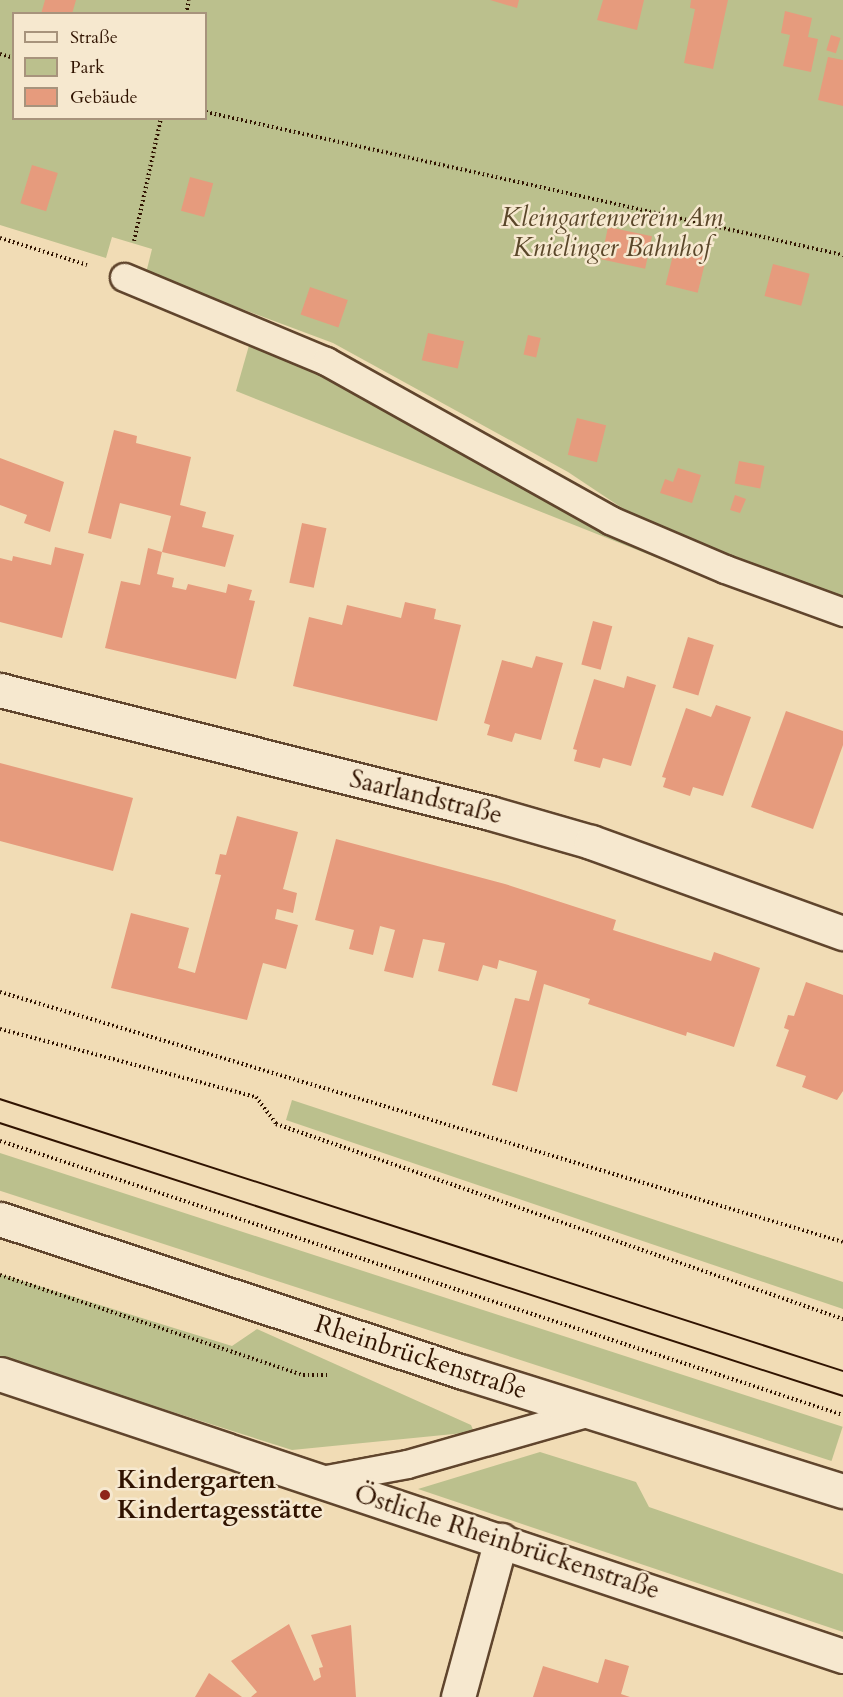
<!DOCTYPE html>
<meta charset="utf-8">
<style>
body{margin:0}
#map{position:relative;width:843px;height:1697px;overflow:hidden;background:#f1dcb5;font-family:Cardo,serif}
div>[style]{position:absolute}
.green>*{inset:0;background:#bbc08d;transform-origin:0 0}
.building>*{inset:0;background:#e69b7d;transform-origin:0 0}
.path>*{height:4px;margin-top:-2px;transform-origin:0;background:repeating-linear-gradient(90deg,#301300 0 1.5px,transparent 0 4.5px)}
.roads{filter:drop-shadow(2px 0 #60452d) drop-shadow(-2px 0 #60452d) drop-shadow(0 2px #60452d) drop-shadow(0 -2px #60452d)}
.service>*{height:27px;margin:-13.5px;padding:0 13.5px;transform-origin:13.5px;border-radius:13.5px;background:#f6e8cf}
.minor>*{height:33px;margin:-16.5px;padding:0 16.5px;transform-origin:16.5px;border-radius:16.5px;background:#f6e8cf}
.secondary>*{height:33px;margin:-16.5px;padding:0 16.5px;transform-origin:16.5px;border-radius:16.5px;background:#f6e8cf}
.tram>*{height:1.5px;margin:-0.75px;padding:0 0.75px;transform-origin:0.75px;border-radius:0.75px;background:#301300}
.dots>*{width:16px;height:16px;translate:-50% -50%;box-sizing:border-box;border:3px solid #f6e8cf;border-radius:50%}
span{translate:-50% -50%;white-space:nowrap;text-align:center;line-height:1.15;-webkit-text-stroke:5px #f6e8cf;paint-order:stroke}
.park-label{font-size:26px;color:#5a472a;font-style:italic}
.street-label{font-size:26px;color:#301300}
.poi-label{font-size:26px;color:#301300;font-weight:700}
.left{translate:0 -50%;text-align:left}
.legend{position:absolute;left:12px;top:12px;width:195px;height:108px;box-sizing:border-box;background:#f6e8cf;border:2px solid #a7937c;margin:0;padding:8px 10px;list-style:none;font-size:18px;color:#301300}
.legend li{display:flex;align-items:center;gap:12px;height:30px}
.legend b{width:30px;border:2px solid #a7937c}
</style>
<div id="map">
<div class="green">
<div style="clip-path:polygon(evenodd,0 0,843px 0,843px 596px,743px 562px,634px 516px,568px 472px,333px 343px,146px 273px,152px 249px,112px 237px,106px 258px,0 225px,0 0,14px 14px,206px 14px,206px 118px,14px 118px,14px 14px)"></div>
<div style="clip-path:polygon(250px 342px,306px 362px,660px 559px,236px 391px)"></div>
<div style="clip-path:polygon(292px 1100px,843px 1282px,843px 1309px,286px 1120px)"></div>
<div style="left:0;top:1153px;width:886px;height:36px;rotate:18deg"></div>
<div style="clip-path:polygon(0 1274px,232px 1346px,257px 1329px,471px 1425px,474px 1432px,292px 1450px,0 1357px)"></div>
<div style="clip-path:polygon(540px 1452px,636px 1482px,649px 1507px,843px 1574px,843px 1632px,418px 1489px)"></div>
</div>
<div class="building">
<div style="clip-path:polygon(45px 0,76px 0,72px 14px,41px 14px)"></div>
<div style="clip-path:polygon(490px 0,519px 0,517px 8px)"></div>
<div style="clip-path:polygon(603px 0,644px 0,637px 30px,597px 20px)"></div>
<div style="clip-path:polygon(691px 0,728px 0,713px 69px,684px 63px,695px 9px,690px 8px)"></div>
<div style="clip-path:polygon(785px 11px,812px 18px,808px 37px,818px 39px,811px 72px,783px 66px,790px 35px,781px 33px)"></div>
<div style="left:831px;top:35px;width:10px;height:16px;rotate:17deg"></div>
<div style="clip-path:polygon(828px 57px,843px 60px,843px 106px,818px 100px)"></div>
<div style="left:32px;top:165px;width:27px;height:40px;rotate:17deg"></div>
<div style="left:190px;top:177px;width:24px;height:35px;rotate:15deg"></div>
<div style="left:608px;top:227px;width:45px;height:33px;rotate:12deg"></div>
<div style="left:676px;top:243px;width:33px;height:43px;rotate:14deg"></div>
<div style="left:773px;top:264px;width:38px;height:33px;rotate:15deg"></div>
<div style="left:310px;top:287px;width:40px;height:29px;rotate:19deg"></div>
<div style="left:428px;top:333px;width:37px;height:28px;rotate:13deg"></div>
<div style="left:528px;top:335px;width:13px;height:20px;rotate:13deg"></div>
<div style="left:577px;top:418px;width:30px;height:38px;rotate:14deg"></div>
<div style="clip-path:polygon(114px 430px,137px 436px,136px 443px,191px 457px,180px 505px,206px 512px,202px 527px,234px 535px,225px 567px,162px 552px,171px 516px,120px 503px,111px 539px,88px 533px)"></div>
<div style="clip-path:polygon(0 458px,64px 482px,50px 532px,24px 523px,27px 515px,0 505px)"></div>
<div style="left:739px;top:461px;width:26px;height:23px;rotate:11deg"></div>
<div style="clip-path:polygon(678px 468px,701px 475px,692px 503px,660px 493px,665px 479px,673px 482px)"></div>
<div style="clip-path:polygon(735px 495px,746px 499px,740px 513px,730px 510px)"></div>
<div style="left:302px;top:523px;width:25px;height:61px;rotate:12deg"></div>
<div style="clip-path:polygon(55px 547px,84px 554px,62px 638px,0 622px,0 558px,12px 561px,13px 556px,51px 565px)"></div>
<div style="clip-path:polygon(148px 548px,162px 552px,157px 574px,174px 578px,172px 587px,186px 590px,188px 584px,226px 593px,228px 584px,252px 590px,249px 600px,255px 601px,236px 679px,105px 648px,121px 581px,140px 585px)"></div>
<div style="clip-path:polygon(405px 602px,436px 609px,434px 619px,461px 625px,437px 721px,293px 686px,309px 617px,342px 625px,347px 605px,401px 618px)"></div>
<div style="left:593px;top:621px;width:20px;height:45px;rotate:15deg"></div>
<div style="left:688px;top:637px;width:27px;height:53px;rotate:17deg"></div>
<div style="clip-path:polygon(536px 656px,563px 663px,541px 740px,515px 733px,512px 742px,487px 735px,490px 725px,484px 723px,502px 660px,532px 668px)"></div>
<div style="clip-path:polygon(627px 676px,656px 685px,631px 766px,603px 758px,600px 768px,574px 761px,577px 750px,573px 749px,594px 679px,624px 688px)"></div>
<div style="clip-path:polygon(716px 705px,751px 717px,723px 796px,693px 787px,690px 796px,663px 787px,666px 778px,662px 777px,686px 708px,711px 717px)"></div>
<div style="clip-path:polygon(786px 711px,843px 731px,843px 745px,813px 829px,751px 807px)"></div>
<div style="clip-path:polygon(0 763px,133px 798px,113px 871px,0 841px)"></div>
<div style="clip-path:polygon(237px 816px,298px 832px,283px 889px,297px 893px,293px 913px,277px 909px,275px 919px,298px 925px,286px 969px,263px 963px,247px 1020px,111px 988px,131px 913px,189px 928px,178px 968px,195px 973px,221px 875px,215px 874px,220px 854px,226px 855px)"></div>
<div style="clip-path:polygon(336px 839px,505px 884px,616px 920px,613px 930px,711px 961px,714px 952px,760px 968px,734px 1047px,687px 1032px,686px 1036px,588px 1004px,590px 999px,544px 984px,517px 1092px,492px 1085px,515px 998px,529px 1001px,537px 971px,499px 960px,497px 969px,483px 965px,478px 981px,438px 971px,445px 943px,423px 939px,413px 978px,384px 971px,395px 930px,380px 926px,373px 955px,349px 949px,354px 930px,315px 920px)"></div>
<div style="clip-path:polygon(806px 982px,843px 995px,843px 1091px,837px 1100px,802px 1087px,806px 1076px,776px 1066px,789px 1030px,784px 1028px,788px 1015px,794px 1016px)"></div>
<div style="clip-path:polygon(289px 1624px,314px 1681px,321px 1677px,319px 1668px,323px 1667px,311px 1635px,351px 1625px,356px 1697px,251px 1697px,257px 1692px,231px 1661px)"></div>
<div style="clip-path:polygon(605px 1659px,629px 1666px,621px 1694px,630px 1697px,533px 1697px,543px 1666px,598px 1683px)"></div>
<div style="clip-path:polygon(209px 1673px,242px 1697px,195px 1697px)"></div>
</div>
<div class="path">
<div style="left:186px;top:14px;width:14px;rotate:-78deg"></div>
<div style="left:0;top:54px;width:15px;rotate:16deg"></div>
<div style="left:206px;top:112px;width:653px;rotate:12.65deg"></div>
<div style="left:0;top:238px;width:91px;rotate:17.2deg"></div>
<div style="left:134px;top:241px;width:126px;rotate:-77.6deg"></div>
<div style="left:0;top:992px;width:879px;rotate:16.52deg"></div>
<div style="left:0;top:1029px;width:265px;rotate:14.9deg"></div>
<div style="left:256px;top:1097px;width:34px;rotate:53deg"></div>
<div style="left:276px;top:1124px;width:600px;rotate:18.98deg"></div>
<div style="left:0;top:1141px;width:886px;rotate:18.01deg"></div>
<div style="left:0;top:1275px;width:319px;rotate:18.3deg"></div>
<div style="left:303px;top:1375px;width:25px"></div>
</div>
<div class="roads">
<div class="service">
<div style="left:124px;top:277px;width:219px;rotate:22.6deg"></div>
<div style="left:326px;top:361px;width:325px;rotate:29.2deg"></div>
<div style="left:610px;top:520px;width:125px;rotate:23.1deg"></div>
<div style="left:725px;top:569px;width:126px;rotate:20deg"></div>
<div style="left:321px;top:1480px;width:87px;rotate:-10.5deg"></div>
<div style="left:407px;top:1464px;width:189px;rotate:-15.9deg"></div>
</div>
<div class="minor">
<div style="left:0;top:690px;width:505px;rotate:14.09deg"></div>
<div style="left:490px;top:813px;width:105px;rotate:16deg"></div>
<div style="left:591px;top:842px;width:268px;rotate:19.9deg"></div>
<div style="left:0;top:1374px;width:889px;rotate:18.5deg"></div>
<div style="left:458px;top:1697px;width:163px;rotate:-74.7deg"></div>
</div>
<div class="secondary">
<div style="left:0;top:1219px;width:488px;rotate:18.3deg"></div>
<div style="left:463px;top:1372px;width:398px;rotate:17.4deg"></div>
</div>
</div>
<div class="tram">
<div style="left:0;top:1099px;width:886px;rotate:17.88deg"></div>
<div style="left:0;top:1123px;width:886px;rotate:17.94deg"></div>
</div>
<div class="dots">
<div style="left:105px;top:1495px;background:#8f2418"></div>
</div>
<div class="park-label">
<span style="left:612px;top:233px">Kleingartenverein Am<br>Knielinger Bahnhof</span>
</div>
<div class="street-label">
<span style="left:426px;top:797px;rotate:14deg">Saarlandstraße</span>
<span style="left:421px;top:1357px;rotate:18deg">Rheinbrückenstraße</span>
<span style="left:507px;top:1542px;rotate:18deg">Östliche Rheinbrückenstraße</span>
</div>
<div class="poi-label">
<span class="left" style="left:117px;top:1495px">Kindergarten<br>Kindertagesstätte</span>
</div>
<ul class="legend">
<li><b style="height:8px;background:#f6e8cf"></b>Straße</li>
<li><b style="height:16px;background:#bbc08d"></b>Park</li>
<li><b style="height:16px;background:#e69b7d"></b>Gebäude</li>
</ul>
</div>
